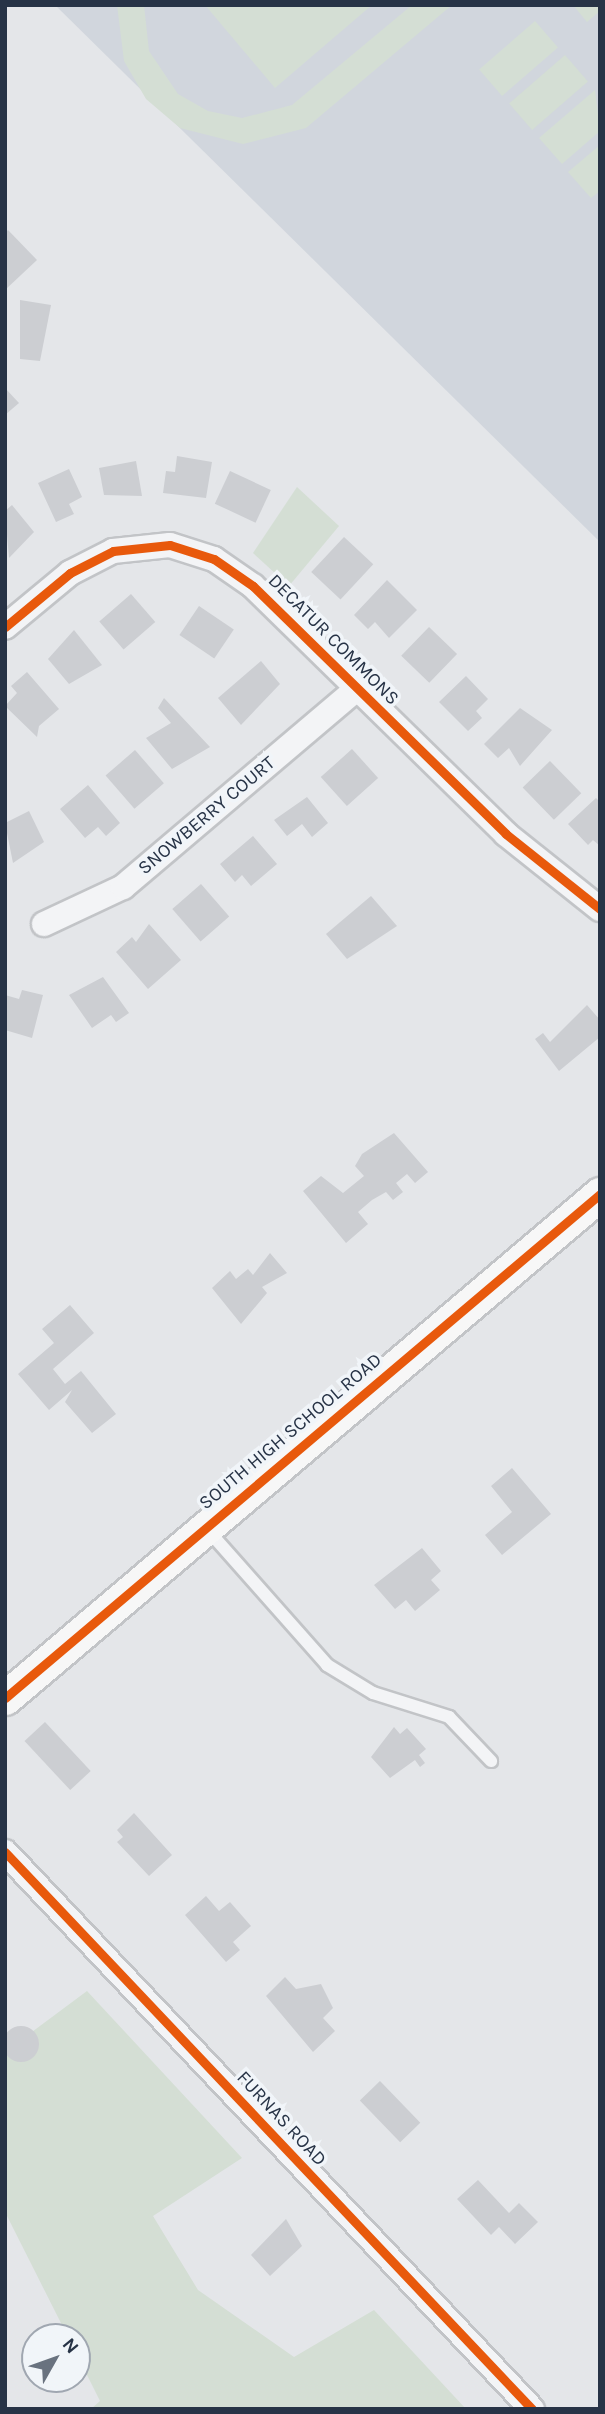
<!DOCTYPE html>
<style>
body{margin:0}
#map{position:relative;width:605px;height:2414px;overflow:hidden;background:#e4e6e9;font-family:Karla,sans-serif}
div>[style]{position:absolute}
.built>*{inset:0;background:#d1d6dd}
.green>*{inset:0;background:#d4ded4;transform-origin:0 0}
.building>*{inset:0;background:#ccced2;transform-origin:0 0}
.round{border-radius:50%}
.roads{filter:drop-shadow(2px 0 #c2c4c7) drop-shadow(-2px 0 #c2c4c7) drop-shadow(0 2px #c2c4c7) drop-shadow(0 -2px #c2c4c7)}
.service>*{height:12px;margin:-6px;padding:0 6px;transform-origin:6px;border-radius:6px;background:#f3f4f6}
.minor>*{height:24px;margin:-12px;padding:0 12px;transform-origin:12px;border-radius:12px;background:#f3f4f6}
.secondary>*{height:33px;margin:-16.5px;padding:0 16.5px;transform-origin:16.5px;border-radius:16.5px;background:#f7f7f7}
.cycleway>*{height:9px;margin:-4.5px;padding:0 4.5px;transform-origin:4.5px;border-radius:4.5px;background:#e8590c}
span{translate:-50% -50%;white-space:nowrap;text-align:center;line-height:1.15;-webkit-text-stroke:7px #f1f5f9;paint-order:stroke}
.street-label{font-size:19px;color:#273346}
.frame{position:absolute;inset:0;border:7px solid #273346;pointer-events:none}
.north{position:absolute;left:21px;top:2323px;width:70px;height:70px;box-sizing:border-box;background:#f1f5f9;border:2px solid #a0a7b1;border-radius:50%;rotate:50deg;font-size:19px;font-weight:700;line-height:28px;text-align:center;color:#273346}
.north::after{content:'';display:block;margin:auto;width:24px;height:32px;background:#69727f;clip-path:polygon(50% 0,100% 100%,50% 72%,0 100%)}
</style>
<div id="map">
<div class="built">
<div style="clip-path:polygon(55px 5px,600px 5px,600px 542px)"></div>
</div>
<div class="green">
<div style="clip-path:polygon(117px 5px,144px 5px,149px 51px,178px 94px,208px 111px,242px 118px,292px 105px,412px 5px,452px 5px,306px 128px,243px 144px,180px 128px,146px 99px,124px 61px)"></div>
<div style="clip-path:polygon(205px 5px,372px 5px,275px 88px)"></div>
<div style="clip-path:polygon(573px 5px,600px 5px,600px 11px,587px 22px)"></div>
<div style="left:535px;top:21px;width:35px;height:74px;rotate:49deg"></div>
<div style="left:565px;top:55px;width:35px;height:74px;rotate:49deg"></div>
<div style="clip-path:polygon(595px 90px,600px 131px,562px 164px,539px 138px)"></div>
<div style="clip-path:polygon(600px 145px,600px 191px,591px 198px,568px 172px)"></div>
<div style="clip-path:polygon(297px 487px,339px 526px,289px 586px,253px 553px)"></div>
<div style="clip-path:polygon(87px 1991px,242px 2158px,153px 2216px,198px 2290px,294px 2357px,374px 2310px,466px 2409px,91px 2409px,100px 2401px,77px 2355px,77px 2337px,68px 2337px,5px 2212px,5px 2052px)"></div>
</div>
<div class="building">
<div style="clip-path:polygon(8px 230px,37px 260px,5px 290px,5px 233px)"></div>
<div style="clip-path:polygon(20px 300px,51px 305px,40px 361px,20px 359px)"></div>
<div style="clip-path:polygon(5px 388px,19px 403px,5px 415px)"></div>
<div style="clip-path:polygon(177px 456px,212px 462px,206px 498px,163px 493px,166px 471px,175px 472px)"></div>
<div style="clip-path:polygon(136px 461px,142px 496px,104px 495px,99px 468px)"></div>
<div style="clip-path:polygon(69px 469px,82px 497px,69px 504px,74px 514px,56px 522px,38px 483px)"></div>
<div style="left:230px;top:471px;width:45px;height:36px;rotate:25deg"></div>
<div style="clip-path:polygon(12px 505px,34px 532px,9px 558px,5px 511px)"></div>
<div style="left:344px;top:537px;width:40px;height:48px;rotate:43deg"></div>
<div style="clip-path:polygon(387px 580px,417px 610px,389px 638px,375px 622px,368px 629px,354px 615px)"></div>
<div style="left:131px;top:594px;width:37px;height:42px;rotate:49deg"></div>
<div style="left:199px;top:606px;width:42px;height:35px;rotate:34deg"></div>
<div style="left:429px;top:627px;width:39px;height:40px;rotate:44deg"></div>
<div style="clip-path:polygon(74px 630px,102px 665px,69px 684px,48px 659px)"></div>
<div style="clip-path:polygon(261px 661px,280px 684px,241px 725px,218px 698px)"></div>
<div style="clip-path:polygon(27px 672px,59px 709px,39px 726px,37px 737px,5px 706px,17px 693px,11px 686px)"></div>
<div style="clip-path:polygon(466px 676px,488px 699px,476px 711px,482px 718px,468px 731px,439px 702px)"></div>
<div style="clip-path:polygon(164px 698px,210px 747px,172px 769px,146px 738px,171px 723px,158px 708px)"></div>
<div style="clip-path:polygon(520px 708px,552px 730px,520px 766px,509px 748px,498px 758px,484px 744px)"></div>
<div style="left:352px;top:749px;width:39px;height:42px;rotate:48deg"></div>
<div style="left:135px;top:750px;width:44px;height:39px;rotate:49deg"></div>
<div style="left:550px;top:761px;width:45px;height:38px;rotate:46deg"></div>
<div style="clip-path:polygon(88px 785px,120px 823px,106px 836px,98px 827px,85px 838px,60px 809px)"></div>
<div style="clip-path:polygon(307px 797px,328px 823px,312px 837px,302px 824px,287px 836px,274px 820px)"></div>
<div style="clip-path:polygon(596px 798px,600px 802px,600px 846px,593px 840px,588px 845px,568px 824px)"></div>
<div style="clip-path:polygon(29px 811px,44px 842px,13px 863px,5px 823px)"></div>
<div style="clip-path:polygon(253px 836px,277px 864px,251px 886px,242px 875px,235px 882px,220px 864px)"></div>
<div style="left:201px;top:884px;width:43px;height:38px;rotate:49deg"></div>
<div style="clip-path:polygon(371px 896px,397px 926px,347px 959px,326px 934px)"></div>
<div style="clip-path:polygon(149px 924px,181px 960px,148px 989px,116px 952px,132px 937px,136px 942px)"></div>
<div style="clip-path:polygon(103px 977px,129px 1013px,116px 1022px,111px 1015px,92px 1028px,69px 995px)"></div>
<div style="clip-path:polygon(22px 990px,43px 995px,32px 1038px,5px 1030px,5px 995px,19px 999px)"></div>
<div style="clip-path:polygon(587px 1005px,600px 1020px,600px 1037px,559px 1071px,535px 1039px,543px 1033px,550px 1042px)"></div>
<div style="clip-path:polygon(394px 1133px,428px 1172px,415px 1183px,407px 1174px,396px 1183px,403px 1192px,393px 1200px,386px 1192px,372px 1200px,358px 1212px,368px 1224px,346px 1243px,303px 1191px,321px 1176px,343px 1193px,364px 1176px,355px 1166px,362px 1154px)"></div>
<div style="clip-path:polygon(270px 1253px,287px 1273px,262px 1287px,267px 1293px,241px 1324px,212px 1288px,230px 1271px,236px 1279px,248px 1269px,253px 1275px)"></div>
<div style="clip-path:polygon(70px 1305px,94px 1333px,53px 1369px,65px 1384px,81px 1371px,116px 1414px,92px 1433px,65px 1402px,72px 1390px,49px 1410px,18px 1374px,54px 1343px,42px 1329px)"></div>
<div style="clip-path:polygon(512px 1468px,551px 1514px,502px 1555px,485px 1535px,512px 1512px,491px 1486px)"></div>
<div style="clip-path:polygon(422px 1548px,441px 1571px,431px 1580px,440px 1590px,415px 1611px,406px 1600px,395px 1609px,374px 1585px)"></div>
<div style="left:45px;top:1722px;width:67px;height:28px;rotate:47deg"></div>
<div style="clip-path:polygon(394px 1727px,400px 1734px,407px 1728px,426px 1749px,419px 1755px,425px 1763px,420px 1767px,415px 1760px,390px 1778px,371px 1757px)"></div>
<div style="clip-path:polygon(134px 1813px,172px 1855px,149px 1876px,117px 1842px,123px 1837px,117px 1830px)"></div>
<div style="clip-path:polygon(206px 1896px,219px 1911px,230px 1902px,251px 1926px,233px 1942px,240px 1950px,226px 1962px,185px 1915px)"></div>
<div style="clip-path:polygon(285px 1977px,296px 1989px,321px 1984px,333px 2008px,323px 2018px,335px 2031px,313px 2052px,266px 1996px)"></div>
<div class="round" style="left:3px;top:2026px;width:36px;height:36px"></div>
<div style="left:380px;top:2081px;width:58px;height:28px;rotate:46deg"></div>
<div style="clip-path:polygon(478px 2180px,509px 2213px,519px 2203px,538px 2222px,515px 2244px,499px 2227px,491px 2235px,457px 2199px)"></div>
<div style="clip-path:polygon(286px 2219px,302px 2246px,270px 2276px,251px 2255px)"></div>
</div>
<div class="roads">
<div class="service">
<div style="left:206px;top:1528px;width:183px;rotate:48.5deg"></div>
<div style="left:327px;top:1665px;width:54px;rotate:31.3deg"></div>
<div style="left:373px;top:1693px;width:80px;rotate:17.5deg"></div>
<div style="left:449px;top:1717px;width:61px;rotate:46.3deg"></div>
</div>
<div class="minor">
<div style="left:5px;top:627px;width:85px;rotate:-39.7deg"></div>
<div style="left:70px;top:573px;width:48px;rotate:-27.1deg"></div>
<div style="left:113px;top:551px;width:57px;rotate:-6deg"></div>
<div style="left:170px;top:545px;width:46px;rotate:17.7deg"></div>
<div style="left:214px;top:559px;width:47px;rotate:34.7deg"></div>
<div style="left:253px;top:586px;width:354px;rotate:44.4deg"></div>
<div style="left:506px;top:834px;width:120px;rotate:38.6deg"></div>
<div style="left:44px;top:924px;width:87px;rotate:-25.1deg"></div>
<div style="left:123px;top:887px;width:308px;rotate:-40.3deg"></div>
<div style="left:5px;top:1852px;width:767px;rotate:46.59deg"></div>
</div>
<div class="secondary">
<div style="left:5px;top:1698px;width:780px;rotate:-40.27deg"></div>
</div>
</div>
<div class="cycleway">
<div style="left:5px;top:627px;width:85px;rotate:-39.7deg"></div>
<div style="left:70px;top:573px;width:48px;rotate:-27.1deg"></div>
<div style="left:113px;top:551px;width:57px;rotate:-6deg"></div>
<div style="left:170px;top:545px;width:46px;rotate:17.7deg"></div>
<div style="left:214px;top:559px;width:47px;rotate:34.7deg"></div>
<div style="left:253px;top:586px;width:354px;rotate:44.4deg"></div>
<div style="left:506px;top:834px;width:120px;rotate:38.6deg"></div>
<div style="left:5px;top:1698px;width:780px;rotate:-40.27deg"></div>
<div style="left:5px;top:1852px;width:767px;rotate:46.59deg"></div>
</div>
<div class="street-label">
<span style="left:333px;top:640px;rotate:45deg">DECATUR COMMONS</span>
<span style="left:207px;top:816px;rotate:-40deg">SNOWBERRY COURT</span>
<span style="left:291px;top:1432px;rotate:-40deg">SOUTH HIGH SCHOOL ROAD</span>
<span style="left:281px;top:2119px;rotate:47deg">FURNAS ROAD</span>
</div>
<div class="frame"></div>
<div class="north">N</div>
</div>
